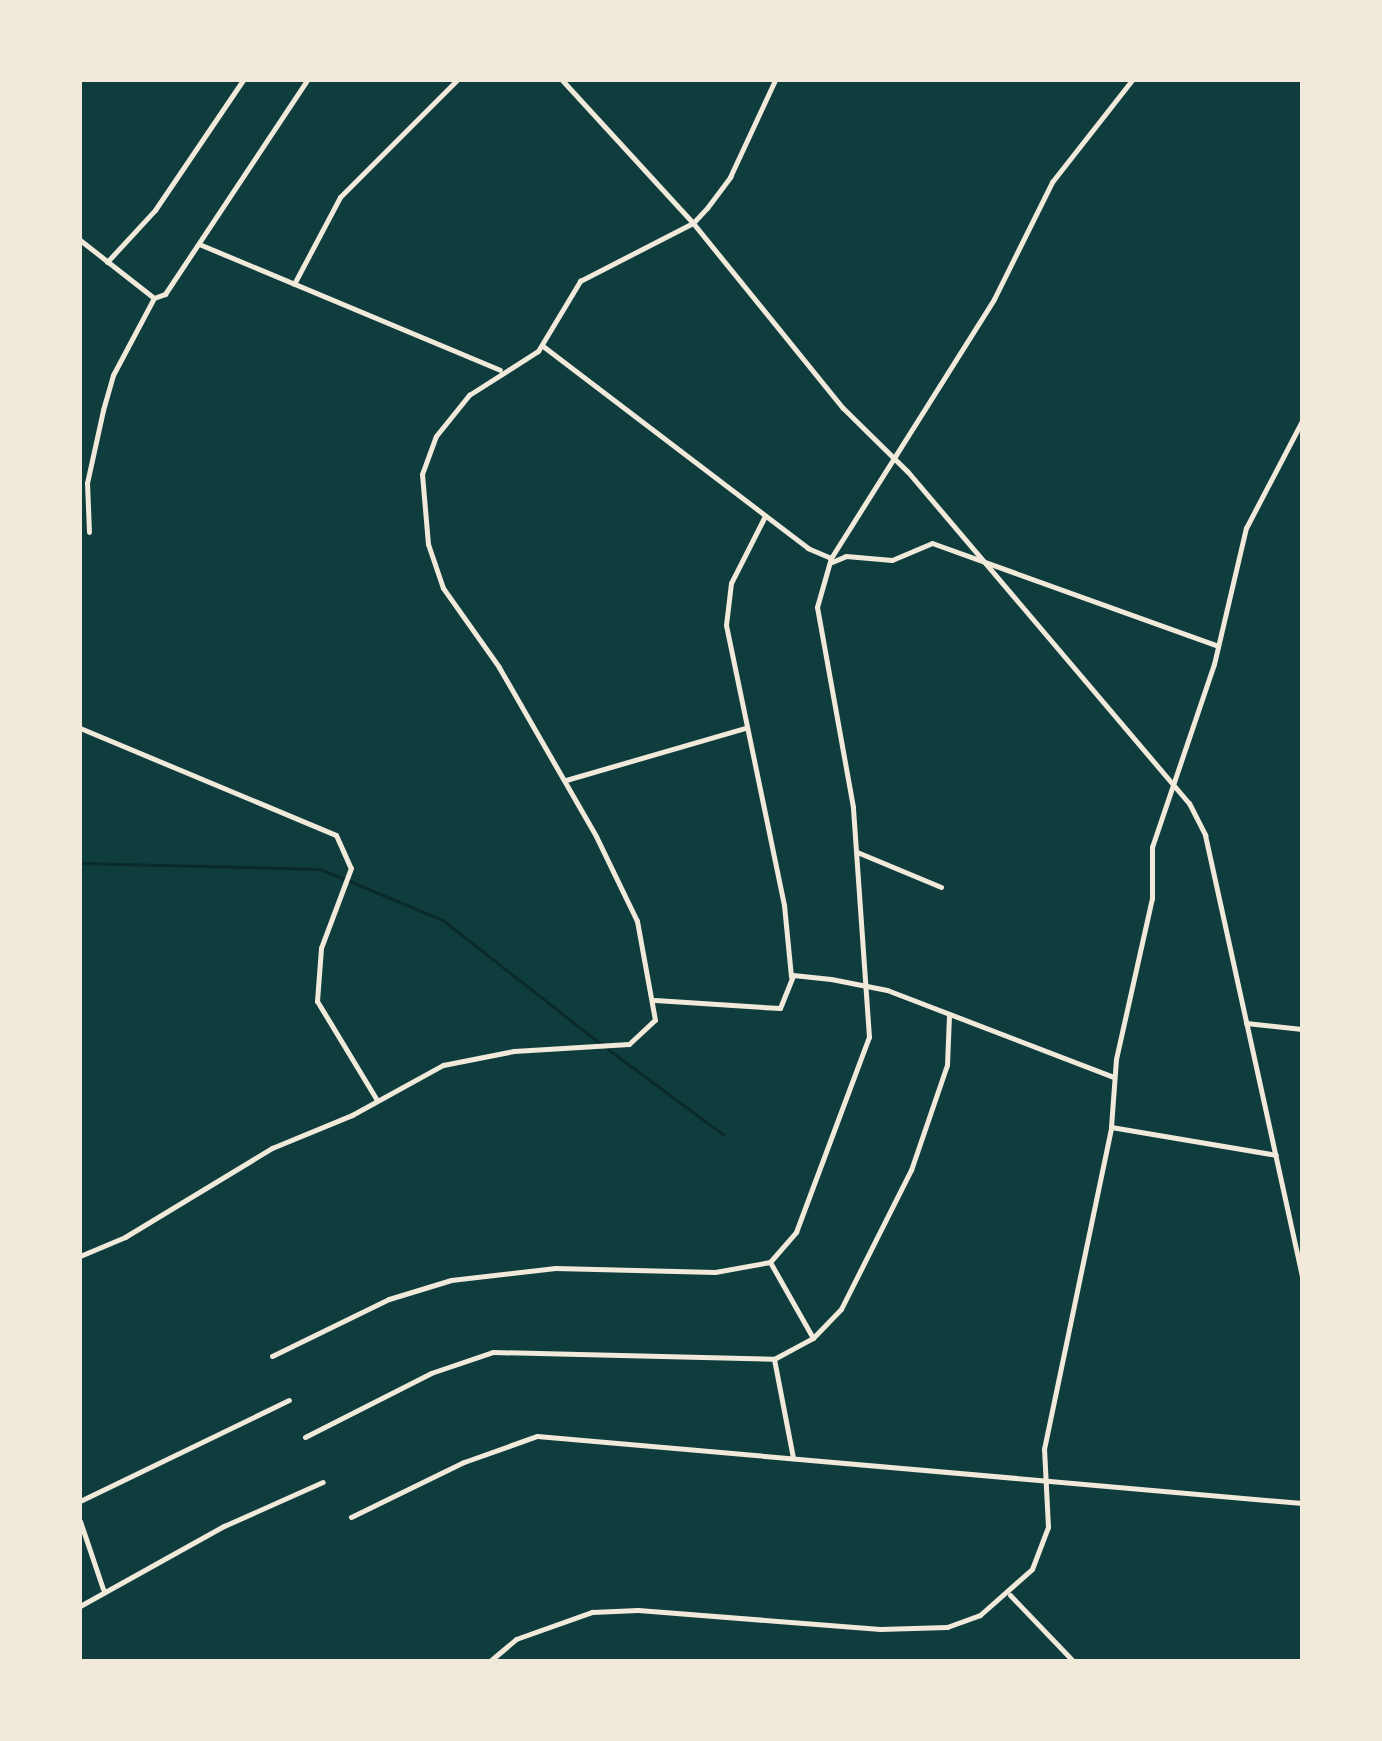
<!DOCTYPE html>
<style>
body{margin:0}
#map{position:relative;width:1382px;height:1741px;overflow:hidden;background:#0f3d3e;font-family:"Fira Sans Condensed",sans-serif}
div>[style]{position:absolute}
.stream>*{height:2.5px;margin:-1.25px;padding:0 1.25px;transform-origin:1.25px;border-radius:1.25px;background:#0a2a2b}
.minor>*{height:5px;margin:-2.5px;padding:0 2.5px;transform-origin:2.5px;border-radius:2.5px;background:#f1e9da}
span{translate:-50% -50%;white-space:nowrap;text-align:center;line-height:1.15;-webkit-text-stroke:8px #f1e9da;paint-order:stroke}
.frame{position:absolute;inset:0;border:82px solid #f1e9da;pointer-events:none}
</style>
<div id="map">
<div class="stream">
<div style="left:80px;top:863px;width:240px;rotate:1.4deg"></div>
<div style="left:320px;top:869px;width:133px;rotate:22.5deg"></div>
<div style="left:443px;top:920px;width:201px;rotate:38.1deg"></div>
<div style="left:608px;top:1049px;width:143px;rotate:36.5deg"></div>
</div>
<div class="minor">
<div style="left:562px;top:80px;width:194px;rotate:47.5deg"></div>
<div style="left:693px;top:223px;width:238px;rotate:51deg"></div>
<div style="left:843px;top:408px;width:91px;rotate:44.6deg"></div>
<div style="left:908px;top:472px;width:434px;rotate:49.7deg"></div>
<div style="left:1189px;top:803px;width:36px;rotate:63deg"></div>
<div style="left:1205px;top:835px;width:453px;rotate:77.6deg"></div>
<div style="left:80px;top:240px;width:94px;rotate:38.1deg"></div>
<div style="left:154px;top:298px;width:12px;rotate:-20deg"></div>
<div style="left:165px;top:294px;width:257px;rotate:-56.4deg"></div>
<div style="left:199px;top:244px;width:326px;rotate:22.7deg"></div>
<div style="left:107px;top:262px;width:71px;rotate:-47.3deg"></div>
<div style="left:155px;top:210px;width:157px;rotate:-55.9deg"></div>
<div style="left:294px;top:284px;width:98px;rotate:-62.1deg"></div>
<div style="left:340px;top:197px;width:165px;rotate:-45deg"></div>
<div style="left:765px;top:516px;width:75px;rotate:116.9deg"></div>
<div style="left:731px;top:583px;width:42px;rotate:96.8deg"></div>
<div style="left:726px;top:625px;width:286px;rotate:78.3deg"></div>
<div style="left:784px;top:905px;width:72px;rotate:84.4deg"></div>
<div style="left:89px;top:532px;width:49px;rotate:-92.3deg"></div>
<div style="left:87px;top:483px;width:75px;rotate:-77.6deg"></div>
<div style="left:103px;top:410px;width:36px;rotate:-74deg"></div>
<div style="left:113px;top:375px;width:87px;rotate:-62deg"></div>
<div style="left:831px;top:558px;width:306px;rotate:-57.8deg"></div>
<div style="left:994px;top:299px;width:131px;rotate:-63.6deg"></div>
<div style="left:1052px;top:182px;width:130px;rotate:-51.9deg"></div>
<div style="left:832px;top:562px;width:15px;rotate:-23deg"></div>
<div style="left:846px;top:556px;width:46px;rotate:5deg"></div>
<div style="left:892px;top:560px;width:43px;rotate:-23deg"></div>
<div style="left:932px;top:543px;width:304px;rotate:19.8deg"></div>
<div style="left:80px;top:728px;width:277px;rotate:22.7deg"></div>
<div style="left:336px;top:835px;width:36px;rotate:66deg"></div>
<div style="left:351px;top:868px;width:85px;rotate:110.6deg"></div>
<div style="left:321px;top:948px;width:53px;rotate:94.3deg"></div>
<div style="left:317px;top:1001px;width:116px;rotate:58.8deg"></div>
<div style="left:566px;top:780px;width:186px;rotate:-16.2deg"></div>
<div style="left:857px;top:852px;width:91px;rotate:22.6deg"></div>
<div style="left:655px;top:1000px;width:125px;rotate:3.7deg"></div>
<div style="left:780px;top:1008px;width:35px;rotate:-68deg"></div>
<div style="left:793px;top:975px;width:38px;rotate:6deg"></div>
<div style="left:831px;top:979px;width:57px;rotate:11.1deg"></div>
<div style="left:887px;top:990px;width:243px;rotate:21deg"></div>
<div style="left:1246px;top:1023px;width:56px;rotate:6.1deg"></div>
<div style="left:1111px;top:1127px;width:167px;rotate:9.6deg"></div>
<div style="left:80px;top:1256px;width:49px;rotate:-22.9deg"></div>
<div style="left:125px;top:1237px;width:172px;rotate:-31.2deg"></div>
<div style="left:272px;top:1148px;width:87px;rotate:-22.4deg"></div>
<div style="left:352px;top:1115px;width:104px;rotate:-28.8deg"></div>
<div style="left:443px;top:1065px;width:72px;rotate:-11.2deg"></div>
<div style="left:514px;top:1051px;width:115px;rotate:-3.5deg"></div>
<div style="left:629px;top:1044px;width:35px;rotate:-43deg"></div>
<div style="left:655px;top:1020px;width:101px;rotate:-100.3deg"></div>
<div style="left:637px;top:921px;width:94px;rotate:-115.8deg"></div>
<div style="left:596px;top:836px;width:195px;rotate:-119.9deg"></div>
<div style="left:499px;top:667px;width:97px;rotate:-125.3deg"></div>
<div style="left:443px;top:588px;width:46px;rotate:-108.8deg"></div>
<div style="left:428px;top:544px;width:70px;rotate:-94.9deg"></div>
<div style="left:422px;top:474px;width:40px;rotate:-69.8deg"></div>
<div style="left:436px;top:436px;width:53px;rotate:-51.2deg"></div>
<div style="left:469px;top:395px;width:82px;rotate:-32.5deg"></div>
<div style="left:538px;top:351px;width:82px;rotate:-59deg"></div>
<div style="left:580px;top:281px;width:127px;rotate:-27.2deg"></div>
<div style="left:693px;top:223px;width:21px;rotate:-47deg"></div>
<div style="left:707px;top:208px;width:39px;rotate:-53deg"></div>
<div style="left:730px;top:177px;width:107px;rotate:-65.1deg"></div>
<div style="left:770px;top:1262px;width:87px;rotate:60.5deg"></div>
<div style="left:272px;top:1356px;width:130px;rotate:-26deg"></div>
<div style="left:389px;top:1299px;width:65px;rotate:-17deg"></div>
<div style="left:451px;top:1280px;width:105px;rotate:-6.6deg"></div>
<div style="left:555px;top:1268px;width:160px;rotate:1.4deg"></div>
<div style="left:715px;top:1272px;width:56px;rotate:-10.3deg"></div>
<div style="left:770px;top:1262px;width:40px;rotate:-49deg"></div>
<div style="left:796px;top:1232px;width:208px;rotate:-69.5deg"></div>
<div style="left:869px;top:1037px;width:231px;rotate:-94deg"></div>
<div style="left:853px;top:807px;width:203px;rotate:-100.2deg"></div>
<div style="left:817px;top:607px;width:51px;rotate:-74.1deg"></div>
<div style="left:831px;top:558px;width:25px;rotate:-157deg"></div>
<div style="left:808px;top:548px;width:333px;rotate:-142.7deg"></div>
<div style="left:774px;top:1359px;width:101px;rotate:79.1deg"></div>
<div style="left:305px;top:1437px;width:141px;rotate:-26.9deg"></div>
<div style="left:431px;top:1373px;width:65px;rotate:-18.7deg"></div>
<div style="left:493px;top:1352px;width:281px;rotate:1.4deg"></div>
<div style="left:774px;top:1359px;width:44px;rotate:-28.3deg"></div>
<div style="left:813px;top:1338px;width:40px;rotate:-46deg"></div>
<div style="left:841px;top:1309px;width:156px;rotate:-63.3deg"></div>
<div style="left:911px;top:1170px;width:111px;rotate:-71.1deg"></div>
<div style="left:947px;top:1065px;width:49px;rotate:-87.7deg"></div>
<div style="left:80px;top:1501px;width:232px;rotate:-25.8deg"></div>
<div style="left:351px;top:1517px;width:126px;rotate:-26deg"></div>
<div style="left:464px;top:1462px;width:77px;rotate:-19.6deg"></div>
<div style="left:537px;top:1436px;width:768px;rotate:5.01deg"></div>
<div style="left:80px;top:1521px;width:72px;rotate:71.3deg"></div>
<div style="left:1010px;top:1595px;width:91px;rotate:46.3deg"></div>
<div style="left:80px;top:1606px;width:165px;rotate:-29.1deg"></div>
<div style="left:224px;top:1526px;width:108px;rotate:-24deg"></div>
<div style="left:490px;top:1661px;width:34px;rotate:-40deg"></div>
<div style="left:516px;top:1639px;width:81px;rotate:-19.6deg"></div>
<div style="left:592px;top:1612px;width:46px;rotate:-2.5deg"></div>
<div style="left:638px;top:1610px;width:243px;rotate:4.5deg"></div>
<div style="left:880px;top:1629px;width:67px;rotate:-1.7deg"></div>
<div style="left:947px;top:1627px;width:35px;rotate:-20deg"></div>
<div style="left:980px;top:1615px;width:69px;rotate:-41.5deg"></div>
<div style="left:1032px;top:1569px;width:45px;rotate:-69.1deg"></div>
<div style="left:1048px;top:1527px;width:78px;rotate:-92.9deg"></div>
<div style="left:1044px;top:1449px;width:329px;rotate:-78.2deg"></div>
<div style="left:1111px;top:1127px;width:68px;rotate:-85.8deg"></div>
<div style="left:1116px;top:1059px;width:165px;rotate:-77.4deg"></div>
<div style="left:1152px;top:898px;width:51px;rotate:-90deg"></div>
<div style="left:1152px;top:847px;width:193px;rotate:-71.3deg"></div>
<div style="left:1214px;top:664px;width:140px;rotate:-76.8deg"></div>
<div style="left:1246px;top:528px;width:121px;rotate:-62.4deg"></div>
</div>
<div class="frame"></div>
</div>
